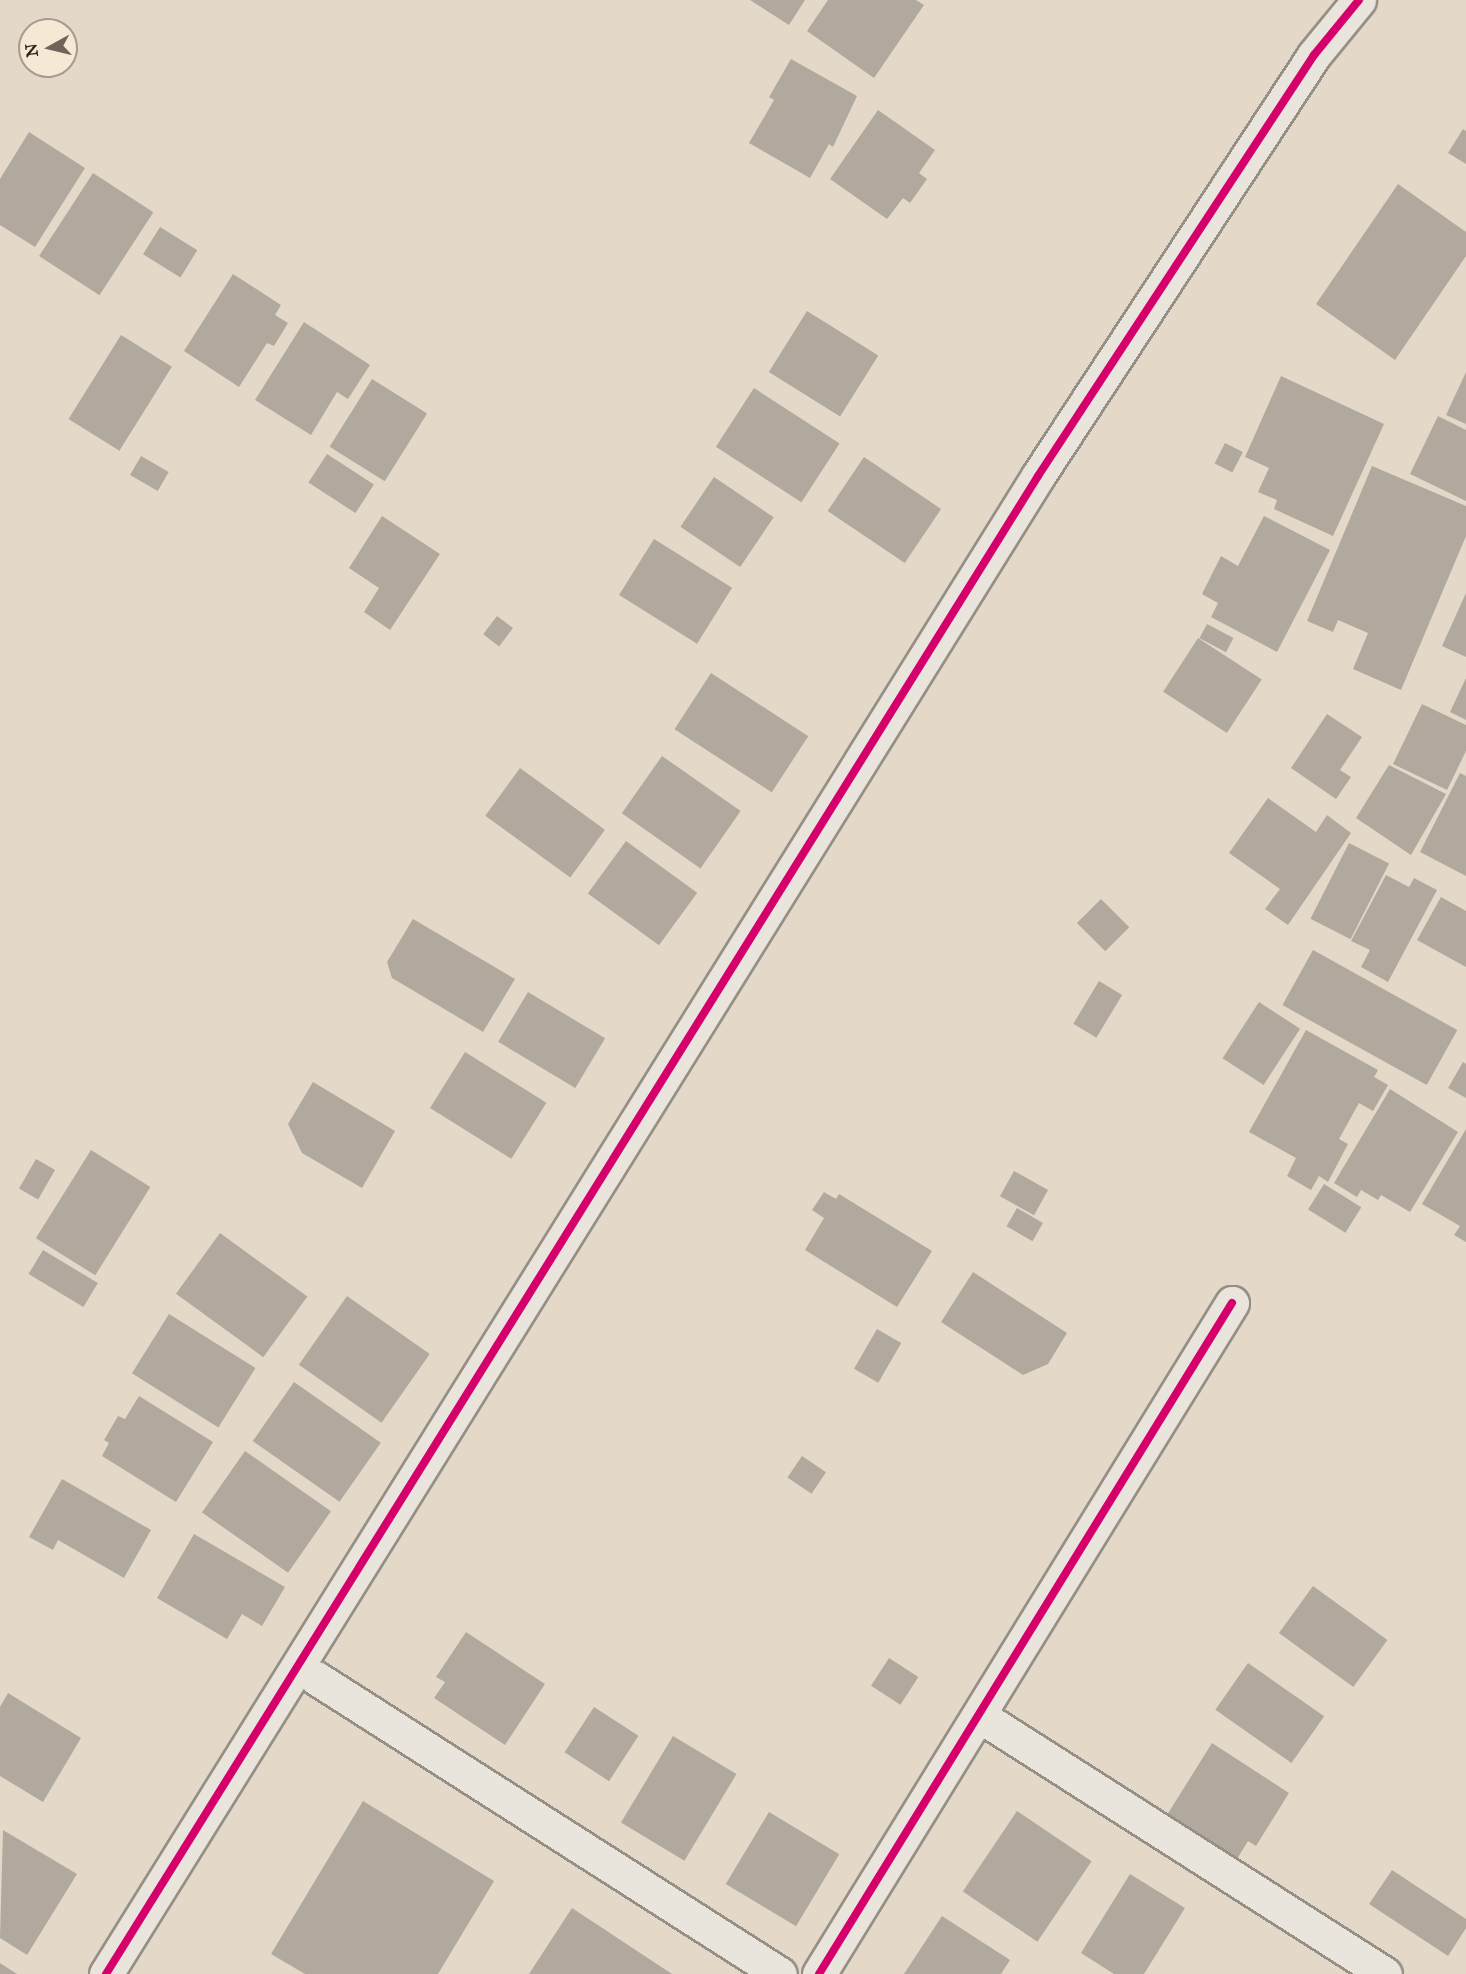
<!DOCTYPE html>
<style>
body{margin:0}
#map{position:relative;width:1466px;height:1974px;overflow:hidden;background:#e4d9c8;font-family:"IM FELL Great Primer",serif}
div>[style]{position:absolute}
.building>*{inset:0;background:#b1a99e;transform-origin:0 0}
.roads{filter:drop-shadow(2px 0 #968f85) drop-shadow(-2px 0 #968f85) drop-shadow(0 2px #968f85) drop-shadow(0 -2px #968f85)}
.minor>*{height:33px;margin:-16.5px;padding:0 16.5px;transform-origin:16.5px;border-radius:16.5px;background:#e9e4dc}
.cycleway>*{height:8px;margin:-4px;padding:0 4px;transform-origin:4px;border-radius:4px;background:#d6006c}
span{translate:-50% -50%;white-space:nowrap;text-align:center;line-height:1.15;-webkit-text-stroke:6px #f5e8d4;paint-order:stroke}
.north{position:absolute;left:18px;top:18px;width:60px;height:60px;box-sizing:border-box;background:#f5e8d4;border:2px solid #a7998b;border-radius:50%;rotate:262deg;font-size:16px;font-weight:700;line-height:24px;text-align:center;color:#31231d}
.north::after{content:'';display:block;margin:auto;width:21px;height:27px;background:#706359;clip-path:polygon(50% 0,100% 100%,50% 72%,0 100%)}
</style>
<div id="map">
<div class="building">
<div style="clip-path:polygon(750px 0,805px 0,789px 25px)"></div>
<div style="clip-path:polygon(828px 0,916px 0,924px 5px,874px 78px,807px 31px)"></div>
<div style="clip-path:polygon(791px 59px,857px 96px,833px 147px,829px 144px,810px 178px,749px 143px,774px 100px,769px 97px)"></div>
<div style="clip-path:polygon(878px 110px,935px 150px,919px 173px,927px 179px,910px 203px,903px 198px,887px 219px,830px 179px)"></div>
<div style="clip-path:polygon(1463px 129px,1466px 131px,1466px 164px,1448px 153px)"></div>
<div style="clip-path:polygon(29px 132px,85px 168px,35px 247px,0 225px,0 179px)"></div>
<div style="left:93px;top:173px;width:72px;height:99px;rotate:33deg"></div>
<div style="clip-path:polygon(1398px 184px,1466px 232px,1466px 256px,1395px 360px,1316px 304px)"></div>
<div style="left:160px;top:227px;width:44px;height:32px;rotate:32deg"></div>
<div style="clip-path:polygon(233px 274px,281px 305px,275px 315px,288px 323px,274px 346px,267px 343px,239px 387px,184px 351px)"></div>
<div style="left:807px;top:311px;width:84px;height:72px;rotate:32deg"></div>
<div style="clip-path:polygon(304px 322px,370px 365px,348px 399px,337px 392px,311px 435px,255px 400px)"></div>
<div style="left:121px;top:335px;width:60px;height:99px;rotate:32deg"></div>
<div style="clip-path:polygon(1466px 372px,1466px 424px,1446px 415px)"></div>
<div style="clip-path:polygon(1281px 376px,1384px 424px,1333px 536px,1274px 509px,1277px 500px,1258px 492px,1269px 468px,1245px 457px)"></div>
<div style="left:372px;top:379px;width:65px;height:80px;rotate:32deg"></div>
<div style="left:754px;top:388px;width:102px;height:70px;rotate:33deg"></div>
<div style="clip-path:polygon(1438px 416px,1466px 430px,1466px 501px,1410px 474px)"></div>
<div style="left:1225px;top:443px;width:20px;height:23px;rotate:27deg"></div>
<div style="left:327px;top:454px;width:56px;height:34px;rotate:33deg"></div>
<div style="left:141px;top:456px;width:32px;height:22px;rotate:30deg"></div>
<div style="left:864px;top:457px;width:93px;height:65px;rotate:34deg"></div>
<div style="clip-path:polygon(1372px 466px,1466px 506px,1466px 536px,1401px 690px,1353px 669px,1368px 633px,1338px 620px,1333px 632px,1307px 621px)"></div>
<div style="left:714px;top:477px;width:72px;height:60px;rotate:34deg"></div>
<div style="clip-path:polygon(382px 516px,440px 554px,390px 630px,364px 612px,379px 588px,349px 568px)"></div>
<div style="clip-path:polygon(1264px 516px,1330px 550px,1277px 652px,1211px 617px,1218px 603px,1202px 594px,1221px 556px,1238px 566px)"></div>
<div style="left:654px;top:539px;width:92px;height:66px;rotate:32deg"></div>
<div style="clip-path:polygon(1466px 593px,1466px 657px,1442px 646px)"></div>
<div style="left:497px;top:616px;width:20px;height:23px;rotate:37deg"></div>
<div style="left:1207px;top:624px;width:30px;height:16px;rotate:28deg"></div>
<div style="left:1198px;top:638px;width:76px;height:64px;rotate:33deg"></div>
<div style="left:711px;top:673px;width:116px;height:67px;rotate:33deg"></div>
<div style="clip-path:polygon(1466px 678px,1466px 720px,1450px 712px)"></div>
<div style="clip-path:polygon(1422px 704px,1466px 725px,1466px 751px,1447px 790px,1393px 764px)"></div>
<div style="clip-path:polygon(1327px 714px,1362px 737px,1340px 770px,1351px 777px,1336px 799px,1291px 768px)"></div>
<div style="left:662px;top:756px;width:96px;height:70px;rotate:35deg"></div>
<div style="clip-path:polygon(1389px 765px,1446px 794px,1411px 855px,1356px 818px)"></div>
<div style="left:520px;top:768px;width:105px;height:59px;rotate:36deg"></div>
<div style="clip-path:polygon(1460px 773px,1466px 776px,1466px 876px,1420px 852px)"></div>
<div style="clip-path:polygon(1268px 798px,1316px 832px,1327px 815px,1351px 833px,1288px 925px,1265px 909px,1280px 889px,1229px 853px)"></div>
<div style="left:626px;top:841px;width:88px;height:65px;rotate:36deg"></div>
<div style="left:1349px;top:843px;width:45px;height:85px;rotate:27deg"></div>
<div style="clip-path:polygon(1386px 875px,1409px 887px,1414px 878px,1437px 890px,1388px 982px,1361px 967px,1370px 950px,1351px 941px)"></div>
<div style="clip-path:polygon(1441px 897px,1466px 911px,1466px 967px,1417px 940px)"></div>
<div style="left:1101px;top:899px;width:40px;height:34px;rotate:45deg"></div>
<div style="clip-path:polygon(413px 919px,515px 979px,483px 1032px,392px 978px,387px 962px)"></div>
<div style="left:1313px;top:950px;width:165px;height:63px;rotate:29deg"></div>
<div style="left:1099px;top:981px;width:27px;height:50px;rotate:31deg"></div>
<div style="left:528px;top:992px;width:90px;height:58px;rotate:31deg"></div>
<div style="left:1259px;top:1002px;width:49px;height:67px;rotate:33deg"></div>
<div style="clip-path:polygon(1306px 1030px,1378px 1070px,1374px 1077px,1388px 1085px,1373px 1111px,1359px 1103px,1339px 1139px,1348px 1144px,1328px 1182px,1319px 1176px,1311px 1190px,1287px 1176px,1296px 1158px,1249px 1132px)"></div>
<div style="left:465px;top:1052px;width:96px;height:66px;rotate:32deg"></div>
<div style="clip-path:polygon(1463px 1062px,1466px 1064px,1466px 1098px,1448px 1088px)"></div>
<div style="clip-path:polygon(313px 1082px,395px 1131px,362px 1188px,302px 1153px,288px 1124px)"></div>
<div style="clip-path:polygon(1390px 1089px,1458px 1132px,1410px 1212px,1381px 1195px,1378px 1200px,1361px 1190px,1357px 1197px,1334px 1183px)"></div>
<div style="clip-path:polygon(1466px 1129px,1466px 1242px,1454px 1235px,1460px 1226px,1422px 1204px)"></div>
<div style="left:91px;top:1150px;width:70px;height:104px;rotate:32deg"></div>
<div style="left:36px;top:1159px;width:22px;height:34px;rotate:30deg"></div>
<div style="left:1014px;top:1171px;width:39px;height:29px;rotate:29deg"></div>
<div style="left:1324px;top:1184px;width:44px;height:30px;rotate:32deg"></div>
<div style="clip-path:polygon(824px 1192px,836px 1199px,839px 1194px,932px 1251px,897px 1307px,805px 1250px,824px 1218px,812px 1210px)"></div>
<div style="left:1017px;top:1208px;width:30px;height:21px;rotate:30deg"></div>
<div style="left:220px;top:1233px;width:108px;height:75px;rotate:36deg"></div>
<div style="left:43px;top:1250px;width:64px;height:28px;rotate:31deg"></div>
<div style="clip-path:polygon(973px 1272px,1067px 1333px,1048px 1364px,1023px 1375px,941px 1322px)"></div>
<div style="left:347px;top:1296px;width:101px;height:84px;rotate:35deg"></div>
<div style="left:169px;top:1314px;width:102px;height:70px;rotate:32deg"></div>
<div style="left:877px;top:1329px;width:28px;height:46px;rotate:30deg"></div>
<div style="left:294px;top:1382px;width:106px;height:72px;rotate:35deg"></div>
<div style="clip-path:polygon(139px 1396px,213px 1442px,176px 1502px,102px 1456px,109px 1443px,104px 1440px,118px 1416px,125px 1419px)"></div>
<div style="left:245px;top:1451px;width:105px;height:75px;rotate:35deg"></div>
<div style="left:802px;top:1456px;width:29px;height:26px;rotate:34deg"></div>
<div style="clip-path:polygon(62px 1479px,151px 1530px,124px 1578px,58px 1540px,53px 1550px,29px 1537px)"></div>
<div style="clip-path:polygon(194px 1534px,285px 1587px,262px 1626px,242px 1614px,227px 1639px,157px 1598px)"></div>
<div style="left:1313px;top:1586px;width:92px;height:58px;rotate:36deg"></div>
<div style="clip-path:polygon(466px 1632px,545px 1684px,505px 1745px,434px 1698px,445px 1682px,436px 1677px)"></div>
<div style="left:889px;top:1658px;width:35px;height:33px;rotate:33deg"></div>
<div style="left:1248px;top:1663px;width:93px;height:57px;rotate:35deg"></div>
<div style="clip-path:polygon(8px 1693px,81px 1738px,43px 1802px,0 1776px,0 1707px)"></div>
<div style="left:594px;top:1707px;width:53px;height:54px;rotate:33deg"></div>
<div style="left:673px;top:1736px;width:74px;height:101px;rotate:31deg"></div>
<div style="clip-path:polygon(1212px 1743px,1289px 1793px,1256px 1846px,1248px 1841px,1237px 1859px,1167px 1815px)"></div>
<div style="clip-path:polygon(363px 1801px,494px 1881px,438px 1974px,305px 1974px,271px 1954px)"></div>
<div style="left:1017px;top:1811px;width:90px;height:97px;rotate:34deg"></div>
<div style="left:769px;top:1812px;width:82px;height:84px;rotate:31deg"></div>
<div style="clip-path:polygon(3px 1830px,77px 1874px,27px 1955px,0 1938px)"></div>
<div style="clip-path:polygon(1392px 1870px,1466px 1919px,1466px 1928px,1448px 1956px,1369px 1904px)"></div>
<div style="clip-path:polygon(1130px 1874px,1185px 1908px,1144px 1974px,1114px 1974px,1081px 1953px)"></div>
<div style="clip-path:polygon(572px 1908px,672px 1974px,529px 1974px)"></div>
<div style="clip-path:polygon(942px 1916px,1010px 1960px,1001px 1974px,904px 1974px)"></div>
<div style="clip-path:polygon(0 1963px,17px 1974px,0 1974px)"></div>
</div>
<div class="roads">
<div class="minor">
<div style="left:316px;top:1678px;width:550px;rotate:32.54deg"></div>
<div style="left:980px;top:1716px;width:480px;rotate:32.5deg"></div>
<div style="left:106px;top:1974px;width:1764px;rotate:-58.11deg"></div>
<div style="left:1038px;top:476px;width:503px;rotate:-56.75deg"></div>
<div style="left:1314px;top:55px;width:71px;rotate:-50.7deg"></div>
<div style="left:819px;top:1974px;width:788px;rotate:-58.39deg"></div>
</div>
</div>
<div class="cycleway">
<div style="left:106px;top:1974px;width:1764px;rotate:-58.11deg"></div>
<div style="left:1038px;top:476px;width:503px;rotate:-56.75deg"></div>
<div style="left:1314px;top:55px;width:71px;rotate:-50.7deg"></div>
<div style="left:819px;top:1974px;width:788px;rotate:-58.39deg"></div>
</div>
<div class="north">N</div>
</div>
